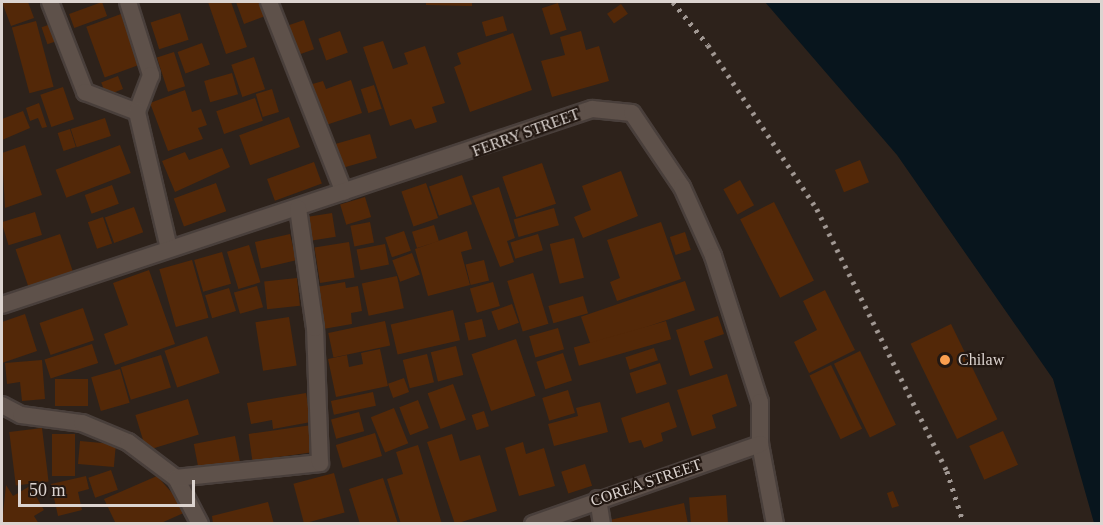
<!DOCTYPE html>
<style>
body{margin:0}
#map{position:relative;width:1103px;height:525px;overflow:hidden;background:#2d221b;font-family:Georgia,serif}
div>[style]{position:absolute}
.water>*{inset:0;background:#08151d}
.building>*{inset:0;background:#532808;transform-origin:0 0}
.roads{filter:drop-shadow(2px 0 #493f3b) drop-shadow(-2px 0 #493f3b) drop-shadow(0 2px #493f3b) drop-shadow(0 -2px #493f3b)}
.minor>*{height:16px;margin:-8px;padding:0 8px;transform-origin:8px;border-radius:8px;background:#5e514a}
.rail>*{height:4.5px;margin-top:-2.25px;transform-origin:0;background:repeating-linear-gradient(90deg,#a19893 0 3px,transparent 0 9px)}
.dots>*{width:16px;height:16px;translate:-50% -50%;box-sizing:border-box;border:3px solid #231812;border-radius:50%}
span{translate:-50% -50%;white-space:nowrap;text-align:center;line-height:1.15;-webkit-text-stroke:4.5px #231812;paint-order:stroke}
.street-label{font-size:16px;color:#dcd4d0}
.poi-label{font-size:16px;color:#dcd4d0}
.left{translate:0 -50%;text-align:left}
.frame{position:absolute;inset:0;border:3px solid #dcd4d0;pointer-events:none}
.scale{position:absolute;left:18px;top:480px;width:177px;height:27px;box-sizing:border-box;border:3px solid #dcd4d0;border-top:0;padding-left:8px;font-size:18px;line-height:21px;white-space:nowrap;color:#dcd4d0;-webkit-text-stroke:4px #231812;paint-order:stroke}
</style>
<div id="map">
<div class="water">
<div style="clip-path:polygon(765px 2px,1101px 2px,1101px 523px,1094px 523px,1053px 379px,897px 155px)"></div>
</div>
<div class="building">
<div style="clip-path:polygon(2px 2px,28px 2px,34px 18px,11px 26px)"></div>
<div style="left:102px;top:2px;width:15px;height:35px;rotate:70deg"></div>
<div style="clip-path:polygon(208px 2px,231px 2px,247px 47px,226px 54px)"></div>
<div style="clip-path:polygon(236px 2px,263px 2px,268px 15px,244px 24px)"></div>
<div style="clip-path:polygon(426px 2px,472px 2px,472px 6px,426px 5px)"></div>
<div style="left:558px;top:3px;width:28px;height:17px;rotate:72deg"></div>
<div style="left:621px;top:4px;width:12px;height:17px;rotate:55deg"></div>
<div style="left:180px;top:13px;width:28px;height:31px;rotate:72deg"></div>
<div style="left:121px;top:14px;width:54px;height:37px;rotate:70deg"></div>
<div style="left:503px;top:16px;width:15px;height:22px;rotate:74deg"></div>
<div style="left:304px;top:20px;width:31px;height:21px;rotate:71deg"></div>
<div style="left:36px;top:21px;width:68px;height:25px;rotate:75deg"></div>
<div style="left:51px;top:24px;width:18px;height:10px;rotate:71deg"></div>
<div style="left:340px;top:31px;width:23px;height:23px;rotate:70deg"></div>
<div style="clip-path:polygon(581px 31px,586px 50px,599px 46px,609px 81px,552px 97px,541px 61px,565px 55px,560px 37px)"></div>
<div style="clip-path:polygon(513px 33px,532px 90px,470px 112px,454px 67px,461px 64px,457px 53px)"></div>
<div style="clip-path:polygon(383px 41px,393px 69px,408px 64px,404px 53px,425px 46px,445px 103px,432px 107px,437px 122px,415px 129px,411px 119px,390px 126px,363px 47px)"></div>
<div style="left:202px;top:43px;width:23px;height:26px;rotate:70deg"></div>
<div style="left:174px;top:52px;width:36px;height:18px;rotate:72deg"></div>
<div style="left:254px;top:57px;width:34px;height:24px;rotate:71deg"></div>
<div style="left:232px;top:73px;width:22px;height:29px;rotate:74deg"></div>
<div style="left:118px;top:76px;width:14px;height:18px;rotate:69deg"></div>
<div style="clip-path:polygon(351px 80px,362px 113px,323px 126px,309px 85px,323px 81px,326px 89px)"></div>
<div style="left:374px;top:85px;width:25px;height:14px;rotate:72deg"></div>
<div style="left:63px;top:87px;width:34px;height:24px;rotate:71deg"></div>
<div style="left:272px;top:89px;width:24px;height:17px;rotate:73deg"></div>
<div style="clip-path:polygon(185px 90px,192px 112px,201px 109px,207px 125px,198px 128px,203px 139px,168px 151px,150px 103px)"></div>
<div style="left:255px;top:98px;width:24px;height:41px;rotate:71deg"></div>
<div style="clip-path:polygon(39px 103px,47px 127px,42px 128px,38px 118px,30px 121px,26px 108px)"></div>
<div style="clip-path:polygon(23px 111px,30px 128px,2px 140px,2px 119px)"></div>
<div style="left:289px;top:117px;width:32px;height:53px;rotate:70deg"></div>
<div style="left:105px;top:118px;width:19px;height:36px;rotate:72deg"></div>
<div style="left:70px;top:129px;width:19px;height:13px;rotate:72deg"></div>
<div style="left:370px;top:134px;width:25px;height:37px;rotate:74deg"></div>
<div style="clip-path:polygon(25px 145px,42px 195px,5px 208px,2px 153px)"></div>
<div style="left:120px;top:145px;width:30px;height:69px;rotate:69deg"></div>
<div style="clip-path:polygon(222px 148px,230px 167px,175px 192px,162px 161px,185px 152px,189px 160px)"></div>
<div style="left:860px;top:160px;width:24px;height:27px;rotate:68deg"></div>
<div style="left:314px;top:162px;width:23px;height:50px;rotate:70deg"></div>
<div style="left:542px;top:163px;width:43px;height:42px;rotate:71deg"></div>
<div style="clip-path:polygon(621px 171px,638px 216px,583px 238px,574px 217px,591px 210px,582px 186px)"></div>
<div style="left:462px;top:175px;width:31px;height:35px;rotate:71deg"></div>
<div style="left:740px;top:180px;width:29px;height:19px;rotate:61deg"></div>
<div style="left:216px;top:183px;width:30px;height:45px;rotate:70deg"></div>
<div style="left:426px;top:183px;width:37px;height:26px;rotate:71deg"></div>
<div style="left:112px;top:185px;width:20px;height:29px;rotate:70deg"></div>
<div style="clip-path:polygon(499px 187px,515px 238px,507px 241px,514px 262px,500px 267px,472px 196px)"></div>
<div style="left:365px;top:197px;width:21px;height:26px;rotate:73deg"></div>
<div style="left:774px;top:202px;width:88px;height:38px;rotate:63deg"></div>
<div style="left:134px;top:207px;width:27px;height:31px;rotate:70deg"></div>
<div style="left:554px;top:208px;width:18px;height:42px;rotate:74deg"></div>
<div style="left:35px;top:212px;width:24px;height:35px;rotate:73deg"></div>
<div style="left:332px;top:213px;width:24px;height:24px;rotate:81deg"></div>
<div style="left:103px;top:217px;width:28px;height:16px;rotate:71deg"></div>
<div style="left:370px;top:222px;width:21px;height:20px;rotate:79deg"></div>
<div style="clip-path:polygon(661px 222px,681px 279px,617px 301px,610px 282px,620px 278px,607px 240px)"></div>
<div style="left:434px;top:225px;width:17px;height:23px;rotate:73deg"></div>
<div style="left:404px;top:231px;width:21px;height:20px;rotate:71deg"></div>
<div style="clip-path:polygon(467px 231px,472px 249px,461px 252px,470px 285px,428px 296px,415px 249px)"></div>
<div style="left:685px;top:232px;width:19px;height:16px;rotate:72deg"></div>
<div style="left:60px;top:234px;width:39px;height:47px;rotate:71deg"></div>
<div style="left:290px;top:234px;width:27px;height:36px;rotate:77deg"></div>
<div style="left:538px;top:234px;width:17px;height:29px;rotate:73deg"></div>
<div style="left:574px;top:238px;width:41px;height:25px;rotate:76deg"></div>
<div style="left:349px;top:242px;width:36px;height:35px;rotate:81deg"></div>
<div style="left:385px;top:244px;width:21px;height:29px;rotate:79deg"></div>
<div style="left:249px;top:245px;width:39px;height:23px;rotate:73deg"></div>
<div style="left:222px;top:252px;width:33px;height:29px;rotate:74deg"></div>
<div style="left:412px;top:253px;width:23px;height:21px;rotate:70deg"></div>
<div style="left:192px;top:260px;width:60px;height:34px;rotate:74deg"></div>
<div style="left:484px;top:260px;width:21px;height:19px;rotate:76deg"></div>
<div style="clip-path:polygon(149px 270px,175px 344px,115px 365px,104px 334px,128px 325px,113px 283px)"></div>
<div style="left:533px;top:273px;width:53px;height:27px;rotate:73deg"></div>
<div style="left:397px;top:276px;width:33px;height:36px;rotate:78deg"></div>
<div style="left:297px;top:278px;width:28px;height:33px;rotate:84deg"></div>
<div style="left:685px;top:281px;width:31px;height:110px;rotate:71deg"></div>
<div style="clip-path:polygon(345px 282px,346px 288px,358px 286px,362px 311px,351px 313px,352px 324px,323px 329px,316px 287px)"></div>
<div style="left:493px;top:282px;width:25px;height:24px;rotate:74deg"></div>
<div style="left:257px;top:286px;width:22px;height:24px;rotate:74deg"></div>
<div style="left:229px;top:288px;width:24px;height:25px;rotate:73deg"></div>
<div style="clip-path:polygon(825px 290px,855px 350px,809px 373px,794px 342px,817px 330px,803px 301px)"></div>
<div style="left:583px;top:296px;width:18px;height:36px;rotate:74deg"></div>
<div style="left:512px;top:304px;width:20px;height:22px;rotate:70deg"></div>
<div style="left:83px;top:308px;width:34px;height:46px;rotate:71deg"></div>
<div style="left:453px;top:310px;width:31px;height:64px;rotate:77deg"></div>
<div style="clip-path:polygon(25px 314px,37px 351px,2px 363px,2px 322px)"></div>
<div style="clip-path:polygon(718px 316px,724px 334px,704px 341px,713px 368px,690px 376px,676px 330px)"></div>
<div style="left:289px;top:317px;width:49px;height:34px;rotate:81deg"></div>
<div style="left:482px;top:319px;width:18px;height:18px;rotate:77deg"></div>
<div style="left:385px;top:321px;width:25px;height:58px;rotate:78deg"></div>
<div style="left:666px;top:321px;width:19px;height:96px;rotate:74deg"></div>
<div style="left:951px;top:324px;width:106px;height:45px;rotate:64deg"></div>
<div style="left:558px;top:328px;width:22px;height:30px;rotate:74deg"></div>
<div style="left:207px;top:336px;width:39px;height:45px;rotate:71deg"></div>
<div style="left:516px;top:339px;width:60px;height:47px;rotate:71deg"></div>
<div style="left:92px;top:344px;width:20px;height:50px;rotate:72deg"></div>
<div style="left:456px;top:346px;width:30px;height:26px;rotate:76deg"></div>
<div style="left:654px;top:348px;width:13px;height:30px;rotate:72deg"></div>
<div style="clip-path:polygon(380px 349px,388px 386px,336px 397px,328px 359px,347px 355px,349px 367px,363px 364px,361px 353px)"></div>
<div style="left:860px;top:351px;width:82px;height:29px;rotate:64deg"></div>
<div style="left:563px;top:353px;width:29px;height:28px;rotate:72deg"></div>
<div style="left:427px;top:354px;width:29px;height:25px;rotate:76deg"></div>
<div style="left:161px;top:355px;width:34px;height:42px;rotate:73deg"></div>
<div style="clip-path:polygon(42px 360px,45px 399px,22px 401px,20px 382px,7px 384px,5px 363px)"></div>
<div style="left:660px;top:363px;width:22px;height:32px;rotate:72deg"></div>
<div style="left:831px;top:365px;width:71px;height:24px;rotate:64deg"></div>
<div style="left:120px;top:369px;width:35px;height:30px;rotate:74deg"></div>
<div style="clip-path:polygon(727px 374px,737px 406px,712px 415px,716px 428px,692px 436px,677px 390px)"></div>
<div style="left:404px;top:378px;width:15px;height:17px;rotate:70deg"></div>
<div style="left:55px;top:379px;width:33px;height:27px"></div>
<div style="left:453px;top:384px;width:38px;height:27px;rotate:70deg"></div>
<div style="left:568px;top:390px;width:24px;height:27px;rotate:73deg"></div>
<div style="left:373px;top:392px;width:14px;height:43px;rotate:78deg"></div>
<div style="clip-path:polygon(306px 393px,311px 422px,273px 429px,272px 420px,251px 424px,247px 403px)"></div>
<div style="left:188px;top:399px;width:37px;height:55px;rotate:73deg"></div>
<div style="left:418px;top:400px;width:30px;height:20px;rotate:69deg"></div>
<div style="clip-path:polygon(600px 402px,608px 432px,554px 446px,548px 424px,578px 416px,576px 408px)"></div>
<div style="clip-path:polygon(669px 402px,677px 427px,661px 433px,663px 441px,644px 448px,641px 440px,629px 443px,621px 418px)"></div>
<div style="left:394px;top:408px;width:38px;height:25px;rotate:68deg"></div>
<div style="left:484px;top:411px;width:16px;height:13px;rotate:72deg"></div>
<div style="left:359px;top:412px;width:20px;height:29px;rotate:75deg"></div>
<div style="left:312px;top:425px;width:27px;height:64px;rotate:82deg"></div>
<div style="left:42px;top:428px;width:54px;height:33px;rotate:83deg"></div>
<div style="left:1003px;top:431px;width:37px;height:37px;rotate:66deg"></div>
<div style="left:375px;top:433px;width:24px;height:41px;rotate:73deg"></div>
<div style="left:52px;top:434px;width:23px;height:42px"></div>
<div style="clip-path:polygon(452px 434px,460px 461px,480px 455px,497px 511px,455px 524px,427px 442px)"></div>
<div style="left:235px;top:436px;width:32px;height:42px;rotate:79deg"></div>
<div style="left:80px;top:441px;width:36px;height:23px;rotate:5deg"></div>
<div style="clip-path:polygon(523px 442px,526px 454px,544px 448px,555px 486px,519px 496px,505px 448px)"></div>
<div style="clip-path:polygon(418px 445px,442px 524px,401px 524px,387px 479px,403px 474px,396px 452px)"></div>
<div style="left:585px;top:464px;width:23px;height:25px;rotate:72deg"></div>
<div style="left:111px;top:470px;width:21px;height:24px;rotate:71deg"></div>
<div style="left:334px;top:473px;width:41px;height:42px;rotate:75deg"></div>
<div style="clip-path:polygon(86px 476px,89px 489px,78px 492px,82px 510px,58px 516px,51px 484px)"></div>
<div style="clip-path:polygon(157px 476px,188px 511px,159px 524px,116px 524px,104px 499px)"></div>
<div style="clip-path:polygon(383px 478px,398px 524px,360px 524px,349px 489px)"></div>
<div style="clip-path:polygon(6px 485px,13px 496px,30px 486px,44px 510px,34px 516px,39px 524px,2px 524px)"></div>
<div style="clip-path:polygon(893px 491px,899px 506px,892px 508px,887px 493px)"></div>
<div style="left:726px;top:495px;width:29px;height:37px;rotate:86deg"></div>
<div style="clip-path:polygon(268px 502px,274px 524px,213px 524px,212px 516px)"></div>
<div style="clip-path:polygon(684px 503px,688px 524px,611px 524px,610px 520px)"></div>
</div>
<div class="roads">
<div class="minor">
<div style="left:50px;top:2px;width:97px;rotate:68.7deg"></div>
<div style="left:85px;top:92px;width:56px;rotate:21deg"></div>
<div style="left:128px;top:2px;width:77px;rotate:72.5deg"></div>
<div style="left:151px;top:75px;width:40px;rotate:111deg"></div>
<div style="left:137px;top:112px;width:140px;rotate:76.8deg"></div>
<div style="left:269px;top:2px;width:204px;rotate:68.5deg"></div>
<div style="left:2px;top:305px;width:622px;rotate:-18.38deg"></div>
<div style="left:592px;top:109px;width:40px;rotate:5.7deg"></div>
<div style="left:632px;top:113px;width:89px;rotate:56deg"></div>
<div style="left:682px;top:187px;width:76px;rotate:65.8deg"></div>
<div style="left:713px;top:256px;width:153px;rotate:72.2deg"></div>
<div style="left:760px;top:402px;width:42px;rotate:90deg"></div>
<div style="left:760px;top:444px;width:81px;rotate:79.4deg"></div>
<div style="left:2px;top:405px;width:21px;rotate:28deg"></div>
<div style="left:21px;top:415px;width:62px;rotate:7.5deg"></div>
<div style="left:82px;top:423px;width:50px;rotate:22.4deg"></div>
<div style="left:128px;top:442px;width:60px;rotate:36.9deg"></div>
<div style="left:176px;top:478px;width:52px;rotate:62.4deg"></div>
<div style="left:176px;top:478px;width:145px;rotate:-5.9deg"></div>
<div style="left:320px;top:463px;width:135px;rotate:-92.1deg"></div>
<div style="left:315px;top:328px;width:121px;rotate:-98.1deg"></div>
<div style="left:598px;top:499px;width:25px;rotate:81deg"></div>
<div style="left:533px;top:524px;width:241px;rotate:-19.4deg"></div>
</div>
</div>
<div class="rail">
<div style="left:673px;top:2px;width:55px;rotate:50.9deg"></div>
<div style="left:708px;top:45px;width:197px;rotate:56.4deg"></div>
<div style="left:817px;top:209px;width:292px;rotate:63.6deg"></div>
<div style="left:947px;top:471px;width:56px;rotate:72.2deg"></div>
</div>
<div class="dots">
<div style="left:945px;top:360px;background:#fa9f4f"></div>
</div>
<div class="street-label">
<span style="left:526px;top:133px;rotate:-20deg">FERRY STREET</span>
<span style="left:646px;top:483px;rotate:-19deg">COREA STREET</span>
</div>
<div class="poi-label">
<span class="left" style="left:958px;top:360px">Chilaw</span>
</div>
<div class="frame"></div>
<div class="scale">50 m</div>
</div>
